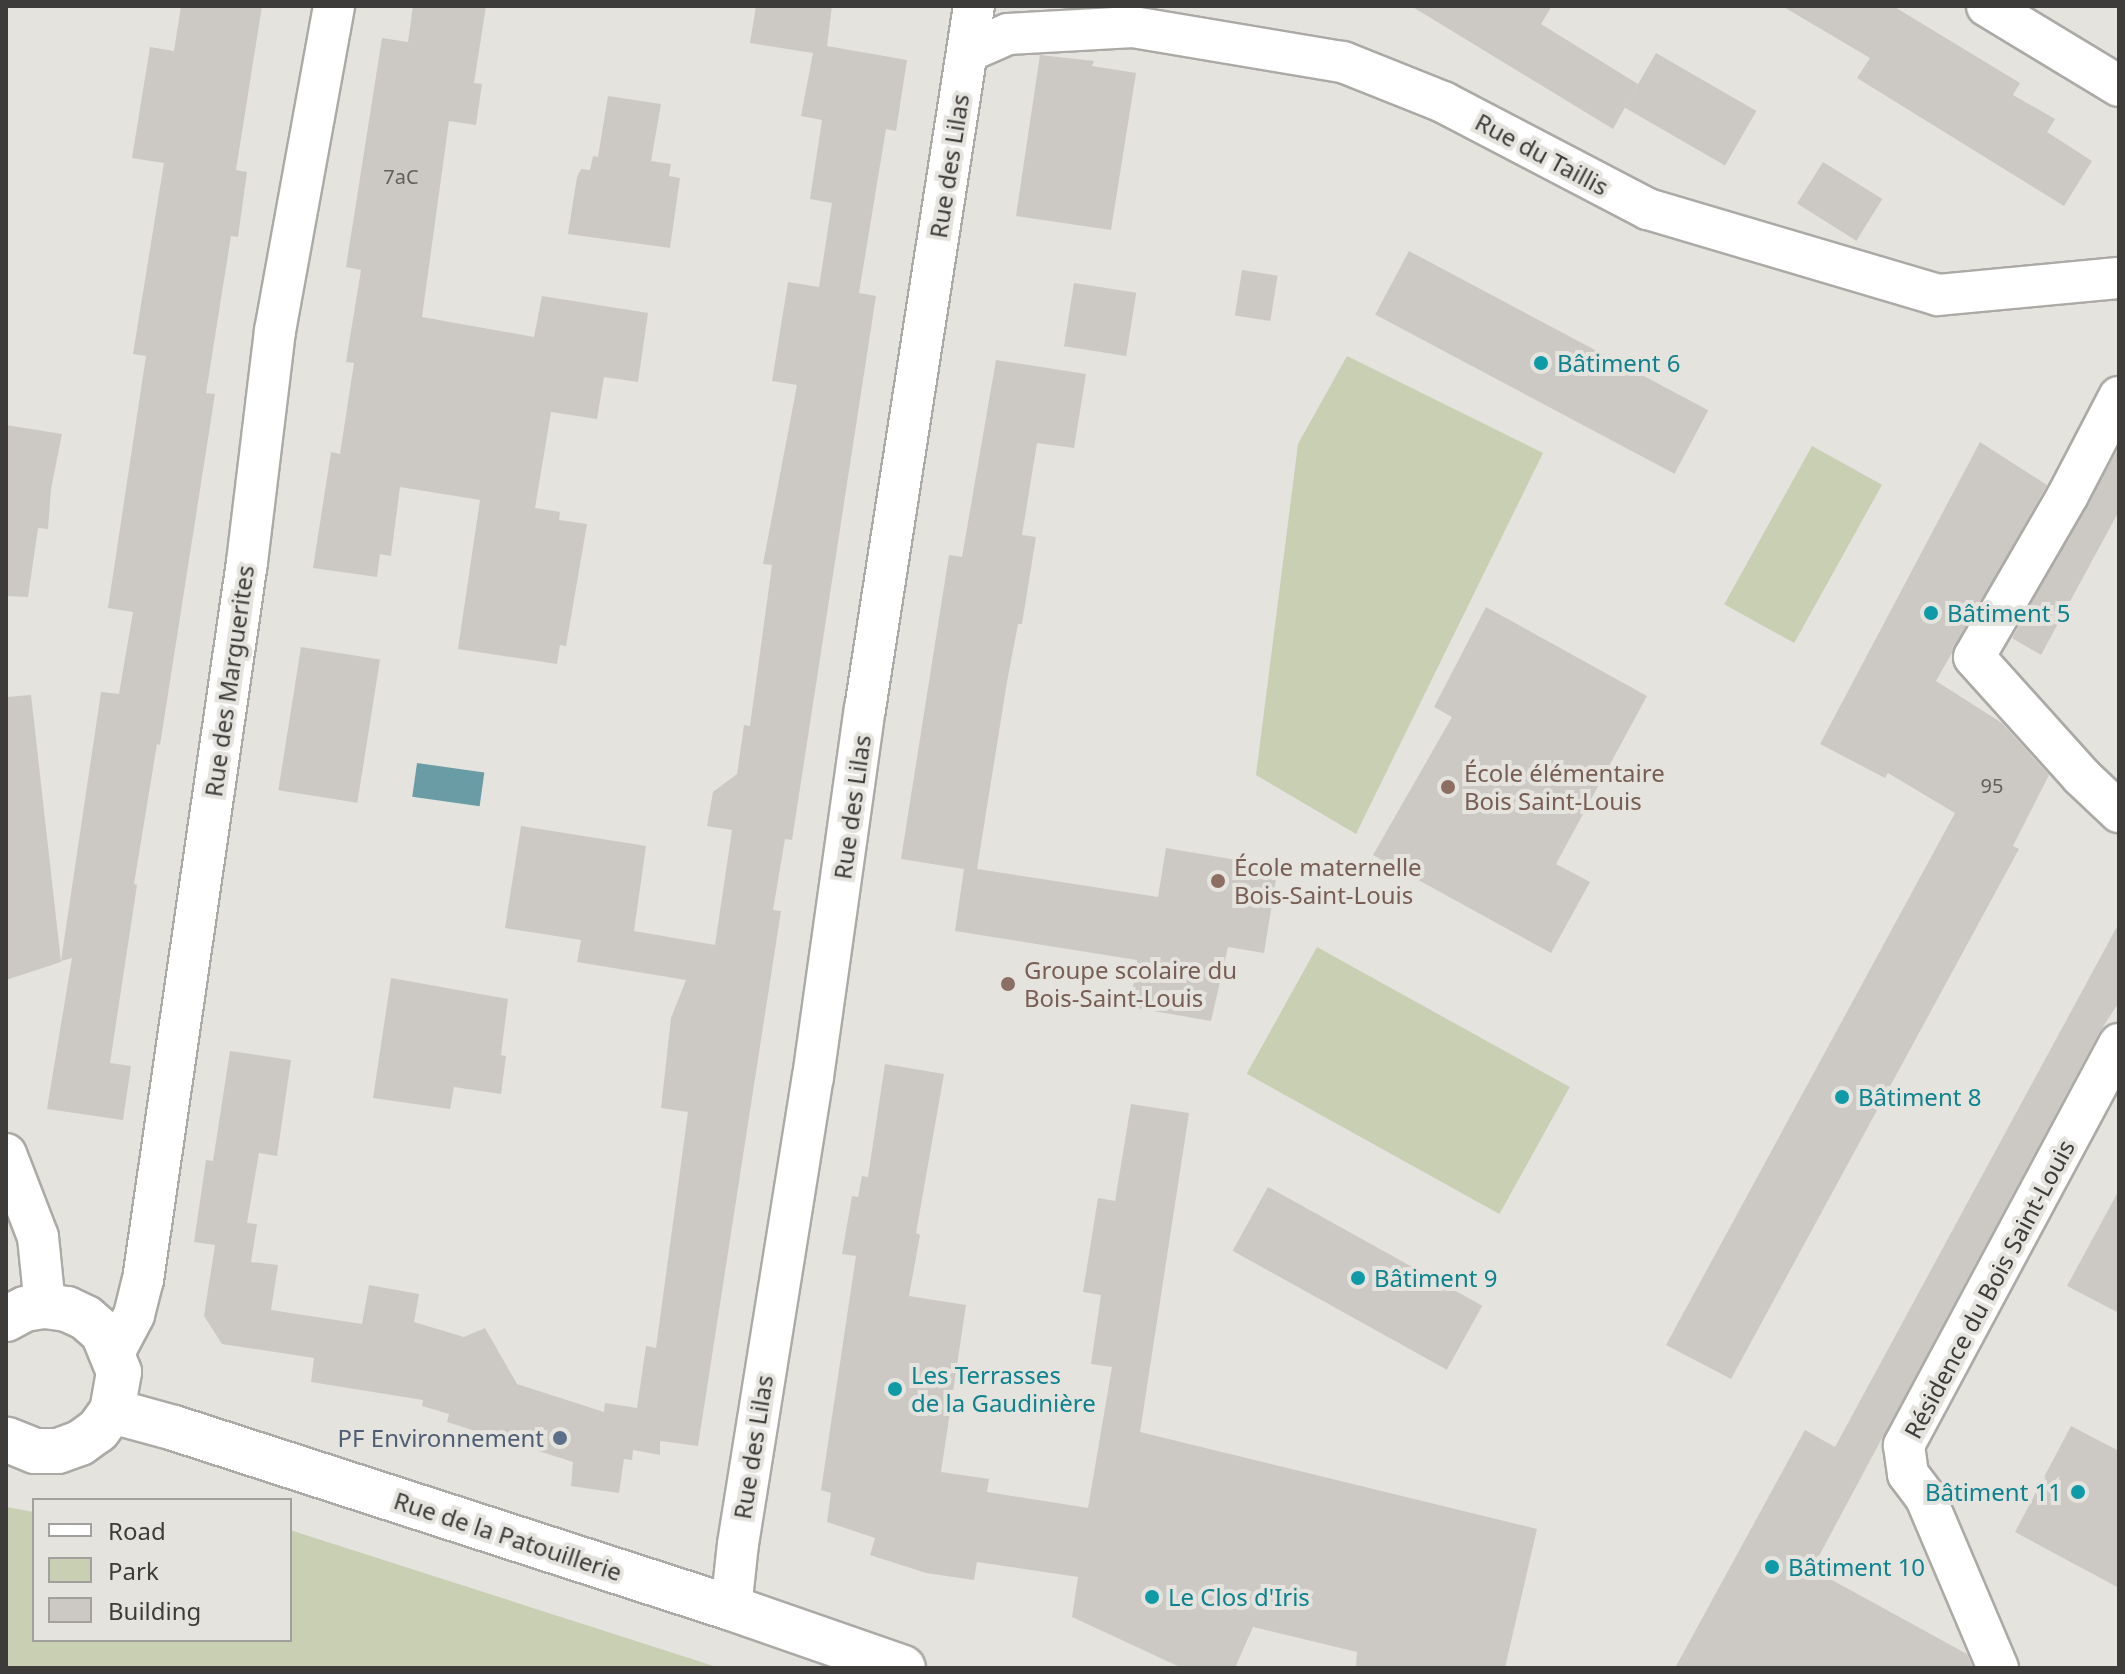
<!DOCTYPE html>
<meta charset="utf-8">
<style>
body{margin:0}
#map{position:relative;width:2125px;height:1674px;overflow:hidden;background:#e5e3de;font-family:"Noto Sans",sans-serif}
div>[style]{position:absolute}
.green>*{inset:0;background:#c9cfb3;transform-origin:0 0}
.water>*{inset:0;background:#6a9ca6;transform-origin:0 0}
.building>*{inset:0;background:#ccc9c5;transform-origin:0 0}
.roads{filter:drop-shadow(2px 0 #acaaa6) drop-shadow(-2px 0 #acaaa6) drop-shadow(0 2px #acaaa6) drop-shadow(0 -2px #acaaa6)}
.minor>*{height:40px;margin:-20px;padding:0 20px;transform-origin:20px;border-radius:20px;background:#fff}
.tertiary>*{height:44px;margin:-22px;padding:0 22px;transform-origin:22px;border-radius:22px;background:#fff}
.dots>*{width:22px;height:22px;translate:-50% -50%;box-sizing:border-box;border:4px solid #e5e3de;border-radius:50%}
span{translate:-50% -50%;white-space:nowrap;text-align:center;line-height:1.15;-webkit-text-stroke:8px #e5e3de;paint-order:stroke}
.number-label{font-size:20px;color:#615f5d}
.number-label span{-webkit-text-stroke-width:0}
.street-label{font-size:24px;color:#3d3c3a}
.culture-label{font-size:24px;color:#0d838f}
.left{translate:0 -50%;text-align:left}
.right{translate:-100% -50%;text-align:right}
.education-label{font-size:24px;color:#785e54}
.service-label{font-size:24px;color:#4e5e75}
.frame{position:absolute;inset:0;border:8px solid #3d3c3a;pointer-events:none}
.legend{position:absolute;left:32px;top:1498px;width:260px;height:144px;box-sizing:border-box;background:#e5e3de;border:2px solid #a2a09c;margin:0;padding:10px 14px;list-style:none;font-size:24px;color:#3d3c3a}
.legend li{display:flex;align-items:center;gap:16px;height:40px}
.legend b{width:40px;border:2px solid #a2a09c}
</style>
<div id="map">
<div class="green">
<div style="clip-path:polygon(1347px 356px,1543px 453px,1356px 834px,1256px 775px,1298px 444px)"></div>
<div style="left:1812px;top:446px;width:80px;height:181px;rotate:29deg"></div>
<div style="left:1317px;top:947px;width:289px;height:145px;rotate:29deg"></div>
<div style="clip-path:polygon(6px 1507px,34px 1512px,34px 1640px,290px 1640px,290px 1530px,720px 1668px,6px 1668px)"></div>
</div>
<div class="water">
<div style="left:417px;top:763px;width:68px;height:34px;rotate:8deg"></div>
</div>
<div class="building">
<div style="clip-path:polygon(181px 6px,262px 6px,236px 170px,247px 172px,238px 237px,231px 236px,206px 393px,215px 394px,160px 745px,157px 744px,134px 884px,137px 885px,110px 1063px,131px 1066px,123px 1120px,47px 1109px,72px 958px,61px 961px,101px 692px,119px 694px,133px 612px,108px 608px,146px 356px,133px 354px,164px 163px,132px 158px,150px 47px,174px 51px)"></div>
<div style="clip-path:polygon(413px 6px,486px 6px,474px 83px,482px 84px,476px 125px,449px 121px,422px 317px,534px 337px,542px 296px,648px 313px,638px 382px,604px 377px,597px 419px,551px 412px,535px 508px,560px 512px,559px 520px,587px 524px,566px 646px,560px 645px,557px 664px,458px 649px,480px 500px,400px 487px,391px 556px,380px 554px,377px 577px,313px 568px,331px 452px,340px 454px,354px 363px,346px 362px,361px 270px,346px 267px,382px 38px,408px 42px)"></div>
<div style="clip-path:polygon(756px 6px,832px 6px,827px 46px,907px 60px,896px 131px,886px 129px,859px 293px,876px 296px,792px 840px,785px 839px,773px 910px,781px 911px,698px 1446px,660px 1441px,660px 1455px,633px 1450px,632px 1460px,624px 1459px,619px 1493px,571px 1486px,573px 1462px,447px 1422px,449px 1414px,422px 1406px,423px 1400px,311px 1382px,314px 1358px,222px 1344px,204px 1316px,215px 1245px,194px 1242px,206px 1160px,213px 1161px,230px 1051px,291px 1060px,277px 1156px,259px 1153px,247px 1223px,257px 1224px,251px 1262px,278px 1265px,271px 1310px,362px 1324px,369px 1285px,419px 1294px,414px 1322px,464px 1337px,485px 1328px,517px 1384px,604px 1412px,605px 1403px,637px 1408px,646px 1346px,656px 1348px,688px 1112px,661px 1108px,671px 1018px,686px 980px,577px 962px,581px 940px,505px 928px,521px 826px,646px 846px,634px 931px,715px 945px,732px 830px,707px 826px,713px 792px,737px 774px,744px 725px,750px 726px,772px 565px,763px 564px,797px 385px,772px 381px,788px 282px,819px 287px,832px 203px,810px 199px,822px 120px,801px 116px,813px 53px,750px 43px)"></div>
<div style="clip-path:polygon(1411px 6px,1552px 6px,1541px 24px,1638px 84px,1613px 129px)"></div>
<div style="clip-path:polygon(1782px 6px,1893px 6px,2020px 83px,2013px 95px,2055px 119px,2047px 132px,2092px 161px,2064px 206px,1857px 78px,1870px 58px)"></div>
<div style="left:1656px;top:53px;width:116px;height:63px;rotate:30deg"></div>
<div style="clip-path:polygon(1040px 55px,1094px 61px,1092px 66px,1136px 73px,1111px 230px,1016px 216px)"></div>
<div style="clip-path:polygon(608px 96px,661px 104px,651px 161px,671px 164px,669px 176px,680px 178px,670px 248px,568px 234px,577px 177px,581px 169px,590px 170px,593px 156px,598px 157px)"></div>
<div style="left:1823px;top:162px;width:70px;height:49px;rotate:32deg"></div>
<div style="left:1409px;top:251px;width:339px;height:72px;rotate:28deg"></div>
<div style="left:1242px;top:270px;width:36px;height:46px;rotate:9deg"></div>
<div style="left:1074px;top:283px;width:63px;height:64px;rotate:9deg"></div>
<div style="clip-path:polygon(996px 360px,1086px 374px,1074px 448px,1037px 443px,1022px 535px,1036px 537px,1022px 624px,1018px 624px,1007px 682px,977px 869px,1158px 897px,1166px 848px,1278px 867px,1264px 953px,1228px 947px,1211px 1021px,1130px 1007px,1137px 960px,955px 931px,964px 869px,901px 859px,949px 555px,962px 557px)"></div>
<div style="clip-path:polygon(6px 425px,62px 434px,51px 489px,48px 529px,38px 528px,28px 597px,6px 596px)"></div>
<div style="clip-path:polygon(1980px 442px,2047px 485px,1936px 681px,2002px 723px,2049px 775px,2013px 846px,2019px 849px,1731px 1379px,1666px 1345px,1955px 813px,1888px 773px,1885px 778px,1820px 744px)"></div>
<div style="clip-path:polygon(2119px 447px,2119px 511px,2041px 655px,2012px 638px)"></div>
<div style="clip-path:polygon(1486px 607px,1647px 696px,1556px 864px,1590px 882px,1551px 953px,1373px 855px,1452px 717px,1434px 707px)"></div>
<div style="left:301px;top:647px;width:80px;height:145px;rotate:9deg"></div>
<div style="clip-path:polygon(31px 695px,61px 962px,6px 980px,6px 697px)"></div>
<div style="clip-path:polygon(2119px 923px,2119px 1002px,2099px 1033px,1812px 1569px,1967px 1654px,1973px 1668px,1675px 1668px,1805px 1430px,1835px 1447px)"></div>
<div style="clip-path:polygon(391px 978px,508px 999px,501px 1055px,506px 1056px,501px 1094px,454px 1087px,450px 1109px,373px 1098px)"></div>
<div style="clip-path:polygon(885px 1064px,944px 1074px,916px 1233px,920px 1235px,909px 1296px,966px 1305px,941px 1472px,989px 1479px,987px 1492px,1088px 1508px,1112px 1367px,1091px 1364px,1101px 1295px,1083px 1292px,1098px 1198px,1115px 1201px,1131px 1104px,1189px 1113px,1140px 1432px,1537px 1529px,1505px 1668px,1356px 1668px,1357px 1652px,1253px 1627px,1235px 1668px,1182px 1668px,1072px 1617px,1078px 1577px,977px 1562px,974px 1580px,926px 1573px,870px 1555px,875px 1538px,827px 1522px,831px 1493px,821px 1490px,856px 1256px,842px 1254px,852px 1196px,858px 1197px,862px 1176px,868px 1177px)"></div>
<div style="left:1268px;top:1187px;width:245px;height:73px;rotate:29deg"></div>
<div style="clip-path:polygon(2119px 1190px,2119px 1313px,2067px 1286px)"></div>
<div style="clip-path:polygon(2071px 1426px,2119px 1451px,2119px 1588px,2015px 1532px)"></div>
</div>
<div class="roads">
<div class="minor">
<div style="left:1987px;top:6px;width:154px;rotate:31.2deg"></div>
<div style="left:967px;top:52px;width:45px;rotate:-23.7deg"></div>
<div style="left:1008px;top:34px;width:125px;rotate:-3.2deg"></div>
<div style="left:1133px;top:27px;width:213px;rotate:9.5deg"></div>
<div style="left:1343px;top:62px;width:108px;rotate:21.8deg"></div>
<div style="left:1443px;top:102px;width:231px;rotate:27.6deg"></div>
<div style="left:1648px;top:209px;width:302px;rotate:16.5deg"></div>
<div style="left:1938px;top:295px;width:182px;rotate:-5.4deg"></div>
<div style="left:2119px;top:397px;width:110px;rotate:117.5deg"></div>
<div style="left:2068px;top:495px;width:187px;rotate:120.1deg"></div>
<div style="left:1974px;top:657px;width:161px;rotate:48deg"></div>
<div style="left:2082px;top:777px;width:51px;rotate:43.4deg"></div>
<div style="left:6px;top:1154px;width:89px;rotate:68.9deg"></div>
<div style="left:38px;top:1237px;width:69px;rotate:84.2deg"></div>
<div style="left:114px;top:1353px;width:43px;rotate:-62.2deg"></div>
<div style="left:134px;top:1315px;width:36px;rotate:-76deg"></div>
<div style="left:143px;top:1280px;width:725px;rotate:-81.76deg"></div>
<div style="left:247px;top:562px;width:233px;rotate:-83.1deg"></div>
<div style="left:275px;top:331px;width:330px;rotate:-79.7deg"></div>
<div style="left:731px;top:1608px;width:64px;rotate:-83.8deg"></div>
<div style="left:738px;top:1544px;width:473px;rotate:-80.9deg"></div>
<div style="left:813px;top:1077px;width:372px;rotate:-82deg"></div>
<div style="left:865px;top:709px;width:711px;rotate:-81.19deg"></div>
<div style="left:1998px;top:1668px;width:185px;rotate:-113deg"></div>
<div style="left:1926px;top:1498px;width:30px;rotate:-127deg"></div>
<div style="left:1908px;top:1474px;width:29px;rotate:-98deg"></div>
<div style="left:1904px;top:1445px;width:455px;rotate:-61.8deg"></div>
</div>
<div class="tertiary">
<div style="left:6px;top:1319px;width:21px;rotate:-28deg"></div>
<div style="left:25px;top:1309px;width:20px;rotate:-9deg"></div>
<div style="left:45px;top:1306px;width:22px;rotate:8deg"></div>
<div style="left:67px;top:1309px;width:21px;rotate:25deg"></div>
<div style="left:86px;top:1318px;width:23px;rotate:41deg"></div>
<div style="left:103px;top:1333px;width:42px;rotate:67.7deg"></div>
<div style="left:119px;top:1372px;width:40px;rotate:100deg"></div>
<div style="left:112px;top:1411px;width:24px;rotate:126deg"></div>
<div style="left:98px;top:1430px;width:22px;rotate:144deg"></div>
<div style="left:80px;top:1443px;width:23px;rotate:160deg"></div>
<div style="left:58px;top:1451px;width:23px;rotate:180deg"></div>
<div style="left:35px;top:1451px;width:31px;rotate:-158deg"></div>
<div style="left:112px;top:1411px;width:64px;rotate:15.3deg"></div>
<div style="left:174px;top:1428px;width:585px;rotate:17.91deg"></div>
<div style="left:731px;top:1608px;width:182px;rotate:19.2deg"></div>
</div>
</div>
<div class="dots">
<div style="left:1541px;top:363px;background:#0f9aa8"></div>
<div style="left:1931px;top:613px;background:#0f9aa8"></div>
<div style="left:1448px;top:787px;background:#8d6e63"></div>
<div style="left:1218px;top:881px;background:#8d6e63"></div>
<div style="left:1008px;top:984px;background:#8d6e63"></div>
<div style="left:1842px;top:1097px;background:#0f9aa8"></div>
<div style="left:1358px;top:1278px;background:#0f9aa8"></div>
<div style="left:895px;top:1389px;background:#0f9aa8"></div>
<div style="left:560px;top:1438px;background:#5c6f8a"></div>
<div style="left:2078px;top:1492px;background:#0f9aa8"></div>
<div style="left:1772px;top:1567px;background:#0f9aa8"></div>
<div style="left:1152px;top:1597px;background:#0f9aa8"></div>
</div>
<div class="number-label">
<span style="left:401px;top:176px">7aC</span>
<span style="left:1992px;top:785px">95</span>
</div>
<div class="street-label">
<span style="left:1542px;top:154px;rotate:28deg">Rue du Taillis</span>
<span style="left:949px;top:166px;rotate:-81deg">Rue des Lilas</span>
<span style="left:229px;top:681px;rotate:-82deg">Rue des Marguerites</span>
<span style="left:852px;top:807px;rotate:-82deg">Rue des Lilas</span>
<span style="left:1989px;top:1289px;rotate:-62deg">Résidence du Bois Saint-Louis</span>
<span style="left:753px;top:1447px;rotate:-81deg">Rue des Lilas</span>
<span style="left:508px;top:1536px;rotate:18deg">Rue de la Patouillerie</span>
</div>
<div class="culture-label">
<span class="left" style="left:1557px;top:363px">Bâtiment 6</span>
<span class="left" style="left:1947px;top:613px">Bâtiment 5</span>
<span class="left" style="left:1858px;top:1097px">Bâtiment 8</span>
<span class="left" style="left:1374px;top:1278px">Bâtiment 9</span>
<span class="left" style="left:911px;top:1389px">Les Terrasses<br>de la Gaudinière</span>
<span class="right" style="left:2062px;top:1492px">Bâtiment 11</span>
<span class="left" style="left:1788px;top:1567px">Bâtiment 10</span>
<span class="left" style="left:1168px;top:1597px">Le Clos d'Iris</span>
</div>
<div class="education-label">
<span class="left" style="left:1464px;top:787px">École élémentaire<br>Bois Saint-Louis</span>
<span class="left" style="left:1234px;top:881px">École maternelle<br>Bois-Saint-Louis</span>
<span class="left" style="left:1024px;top:984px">Groupe scolaire du<br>Bois-Saint-Louis</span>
</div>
<div class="service-label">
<span class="right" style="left:544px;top:1438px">PF Environnement</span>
</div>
<div class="frame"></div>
<ul class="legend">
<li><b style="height:10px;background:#fff"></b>Road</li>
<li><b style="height:22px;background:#c9cfb3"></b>Park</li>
<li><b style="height:22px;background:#ccc9c5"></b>Building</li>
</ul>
</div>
